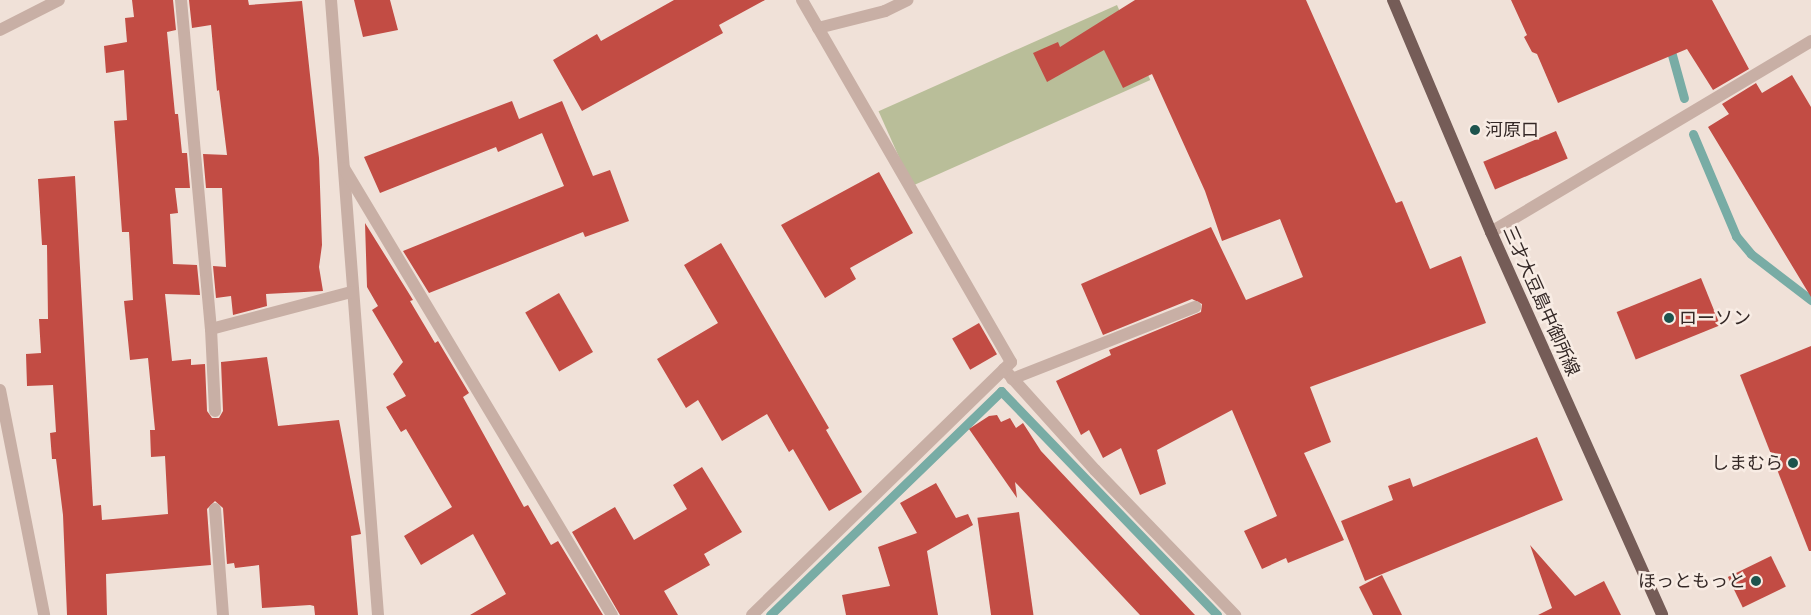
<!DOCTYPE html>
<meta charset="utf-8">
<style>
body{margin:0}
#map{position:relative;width:1811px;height:615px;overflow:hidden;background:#f0e1d8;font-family:"Archivo Narrow","Noto Sans JP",sans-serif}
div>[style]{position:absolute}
.green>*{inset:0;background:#b9be99;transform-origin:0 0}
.stream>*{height:9px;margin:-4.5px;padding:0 4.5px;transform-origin:4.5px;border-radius:4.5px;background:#78aca5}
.building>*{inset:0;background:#c24c44;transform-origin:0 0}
.minor>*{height:12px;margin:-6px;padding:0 6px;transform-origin:6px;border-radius:6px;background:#c8afa5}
.major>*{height:12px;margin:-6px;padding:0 6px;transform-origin:6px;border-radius:6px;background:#755c57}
.dots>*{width:14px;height:14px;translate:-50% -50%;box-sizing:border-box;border:2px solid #f8ece4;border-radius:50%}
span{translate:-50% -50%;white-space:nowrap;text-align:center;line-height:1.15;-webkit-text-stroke:5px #f8ece4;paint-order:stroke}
.poi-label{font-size:18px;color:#342826}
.left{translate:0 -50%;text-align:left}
.right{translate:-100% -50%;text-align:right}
.street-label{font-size:18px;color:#342826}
</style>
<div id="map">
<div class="green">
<div style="left:1117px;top:5px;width:82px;height:261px;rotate:66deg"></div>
</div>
<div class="stream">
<div style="left:1669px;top:44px;width:56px;rotate:74.5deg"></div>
<div style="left:1693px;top:134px;width:111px;rotate:67.1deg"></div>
<div style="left:1736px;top:236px;width:23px;rotate:50deg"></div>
<div style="left:1751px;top:254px;width:76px;rotate:37.5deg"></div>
<div style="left:770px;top:615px;width:322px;rotate:-44.1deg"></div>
<div style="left:1001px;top:391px;width:311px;rotate:46deg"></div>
</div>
<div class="building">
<div style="clip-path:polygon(132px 0,173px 0,176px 30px,167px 32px,175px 114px,178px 114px,182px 153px,187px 153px,190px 188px,175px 188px,178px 213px,170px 214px,173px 264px,197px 265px,200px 295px,165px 294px,172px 361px,191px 359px,191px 365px,205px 364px,207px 411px,212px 418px,219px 418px,223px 411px,221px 362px,267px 357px,278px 426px,339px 420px,361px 534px,351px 536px,358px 615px,315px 615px,314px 606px,310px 605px,262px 608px,259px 565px,235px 568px,234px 563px,227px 564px,223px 508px,215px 501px,207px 509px,211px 565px,106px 574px,107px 615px,67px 615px,63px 515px,56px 459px,52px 459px,50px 433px,56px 432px,53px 385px,27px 386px,26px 354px,41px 353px,39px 319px,48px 319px,47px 245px,42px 245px,38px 179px,75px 176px,93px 506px,101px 505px,102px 520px,168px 514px,165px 456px,151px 457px,150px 430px,155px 430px,148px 358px,130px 360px,124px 301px,133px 300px,129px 232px,122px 232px,114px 121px,127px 120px,124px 70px,106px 73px,104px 46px,127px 42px,125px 18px,134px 17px)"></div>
<div style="clip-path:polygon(189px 0,248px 0,249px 5px,302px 1px,319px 158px,322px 245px,319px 267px,323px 291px,266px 294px,267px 306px,233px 315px,231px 296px,216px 298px,213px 266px,226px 267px,222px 188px,206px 188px,203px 154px,227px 155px,219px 90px,217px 91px,211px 25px,192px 28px)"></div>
<div style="clip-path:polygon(354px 0,390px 0,398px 30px,363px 37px)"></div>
<div style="clip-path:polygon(674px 0,765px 0,719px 25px,723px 33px,582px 111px,553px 60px,597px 34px,601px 41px)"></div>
<div style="clip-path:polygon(1135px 0,1306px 0,1396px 203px,1402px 201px,1430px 269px,1461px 256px,1486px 323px,1310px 387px,1331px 442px,1304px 453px,1344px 540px,1288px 563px,1286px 558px,1262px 569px,1244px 531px,1277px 516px,1232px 410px,1157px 450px,1166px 484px,1140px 495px,1121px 448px,1103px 458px,1089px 430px,1081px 435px,1056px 381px,1111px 355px,1109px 350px,1201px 312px,1202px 304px,1192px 299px,1103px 335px,1081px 284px,1211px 227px,1246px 300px,1303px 277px,1280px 219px,1222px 241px,1205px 191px,1152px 74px,1123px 88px,1104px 50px,1047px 82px,1033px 53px,1058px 42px,1060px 47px)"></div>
<div style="clip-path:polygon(1511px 0,1712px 0,1749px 69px,1713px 90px,1687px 49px,1558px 103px,1537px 54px,1532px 52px,1524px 37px,1527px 35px)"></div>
<div style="clip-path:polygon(1792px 75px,1811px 107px,1811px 297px,1708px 127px,1729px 114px,1722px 104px,1756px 83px,1762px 93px)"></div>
<div style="clip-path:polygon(512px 101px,519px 119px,562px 101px,593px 176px,610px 170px,629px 221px,585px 237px,583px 232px,429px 293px,403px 251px,564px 186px,542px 133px,498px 152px,496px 147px,380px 193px,364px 157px)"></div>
<div style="left:1556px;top:131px;width:30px;height:79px;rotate:67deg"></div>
<div style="clip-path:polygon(879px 172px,913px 233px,850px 268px,856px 279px,825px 298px,781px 225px)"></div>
<div style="clip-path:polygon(365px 223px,413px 300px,410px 301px,435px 343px,438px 341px,469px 393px,463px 397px,524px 507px,528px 505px,551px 545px,558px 541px,603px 615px,470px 615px,506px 594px,473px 534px,421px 565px,404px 536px,452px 507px,406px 429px,401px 432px,386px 407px,406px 396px,393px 374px,403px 362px,372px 310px,378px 306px,367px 287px)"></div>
<div style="clip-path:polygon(721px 243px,829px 428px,826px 430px,862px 492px,829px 511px,793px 449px,789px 452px,767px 414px,722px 441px,698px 400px,686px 408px,657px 359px,718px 323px,684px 265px)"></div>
<div style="left:1701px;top:278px;width:51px;height:91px;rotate:68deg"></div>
<div style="left:559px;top:293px;width:68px;height:39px;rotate:60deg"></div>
<div style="left:979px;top:323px;width:36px;height:31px;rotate:60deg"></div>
<div style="clip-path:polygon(1811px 346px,1811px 551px,1809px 551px,1740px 375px)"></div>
<div style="clip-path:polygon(997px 415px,1001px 422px,1010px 418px,1016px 428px,1023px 423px,1041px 451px,1195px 615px,1140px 615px,1015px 482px,1017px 498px,969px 429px,989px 416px)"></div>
<div style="clip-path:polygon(1537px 437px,1563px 500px,1365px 581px,1341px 521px,1393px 500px,1388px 486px,1410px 478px,1413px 487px)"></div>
<div style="clip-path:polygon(702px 467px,742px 532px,704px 554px,710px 565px,664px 591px,678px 615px,620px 615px,572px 532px,615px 507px,634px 540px,687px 509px,673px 485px)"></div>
<div style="clip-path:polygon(936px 483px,956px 518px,968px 514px,973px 525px,927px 551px,938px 615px,846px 615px,842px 595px,890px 586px,878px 547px,917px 533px,900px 503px)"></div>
<div style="left:1019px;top:512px;width:104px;height:42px;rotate:82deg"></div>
<div style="clip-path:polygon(1530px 545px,1575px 596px,1604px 581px,1621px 615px,1538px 615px,1552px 608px)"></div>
<div style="left:1771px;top:556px;width:34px;height:48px;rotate:64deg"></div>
<div style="clip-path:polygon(1382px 575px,1402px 615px,1373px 615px,1359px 587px)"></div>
</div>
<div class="minor">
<div style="left:181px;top:0;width:330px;rotate:84.8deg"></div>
<div style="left:211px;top:329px;width:82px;rotate:87.2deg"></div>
<div style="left:331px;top:0;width:617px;rotate:85.63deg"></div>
<div style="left:818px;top:28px;width:69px;rotate:-14.2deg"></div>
<div style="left:885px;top:11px;width:25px;rotate:-26deg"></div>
<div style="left:0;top:30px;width:66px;rotate:-27deg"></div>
<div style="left:344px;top:168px;width:521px;rotate:59.06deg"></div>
<div style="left:1491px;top:232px;width:373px;rotate:-30.8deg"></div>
<div style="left:211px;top:329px;width:145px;rotate:-14.8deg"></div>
<div style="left:1004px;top:369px;width:136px;rotate:48deg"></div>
<div style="left:1095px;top:470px;width:202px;rotate:46deg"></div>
<div style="left:1012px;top:379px;width:197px;rotate:-21.5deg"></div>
<div style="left:0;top:390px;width:229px;rotate:78.9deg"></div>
<div style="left:215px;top:509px;width:106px;rotate:85.7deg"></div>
<div style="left:752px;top:615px;width:362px;rotate:-44.3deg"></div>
<div style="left:1011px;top:362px;width:418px;rotate:-120deg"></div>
</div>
<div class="major">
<div style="left:1393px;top:0;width:252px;rotate:67.1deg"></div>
<div style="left:1491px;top:232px;width:419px;rotate:65.9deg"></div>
</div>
<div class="dots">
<div style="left:1475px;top:130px;background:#1d534d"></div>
<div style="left:1669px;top:318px;background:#1d534d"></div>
<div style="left:1793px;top:463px;background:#1d534d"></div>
<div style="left:1756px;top:581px;background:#1d534d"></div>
</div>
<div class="poi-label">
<span class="left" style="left:1485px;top:130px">河原口</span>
<span class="left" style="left:1679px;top:318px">ローソン</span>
<span class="right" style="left:1783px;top:463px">しまむら</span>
<span class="right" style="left:1746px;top:581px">ほっともっと</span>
</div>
<div class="street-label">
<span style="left:1541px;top:301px;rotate:66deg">三才大豆島中御所線</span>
</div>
</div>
